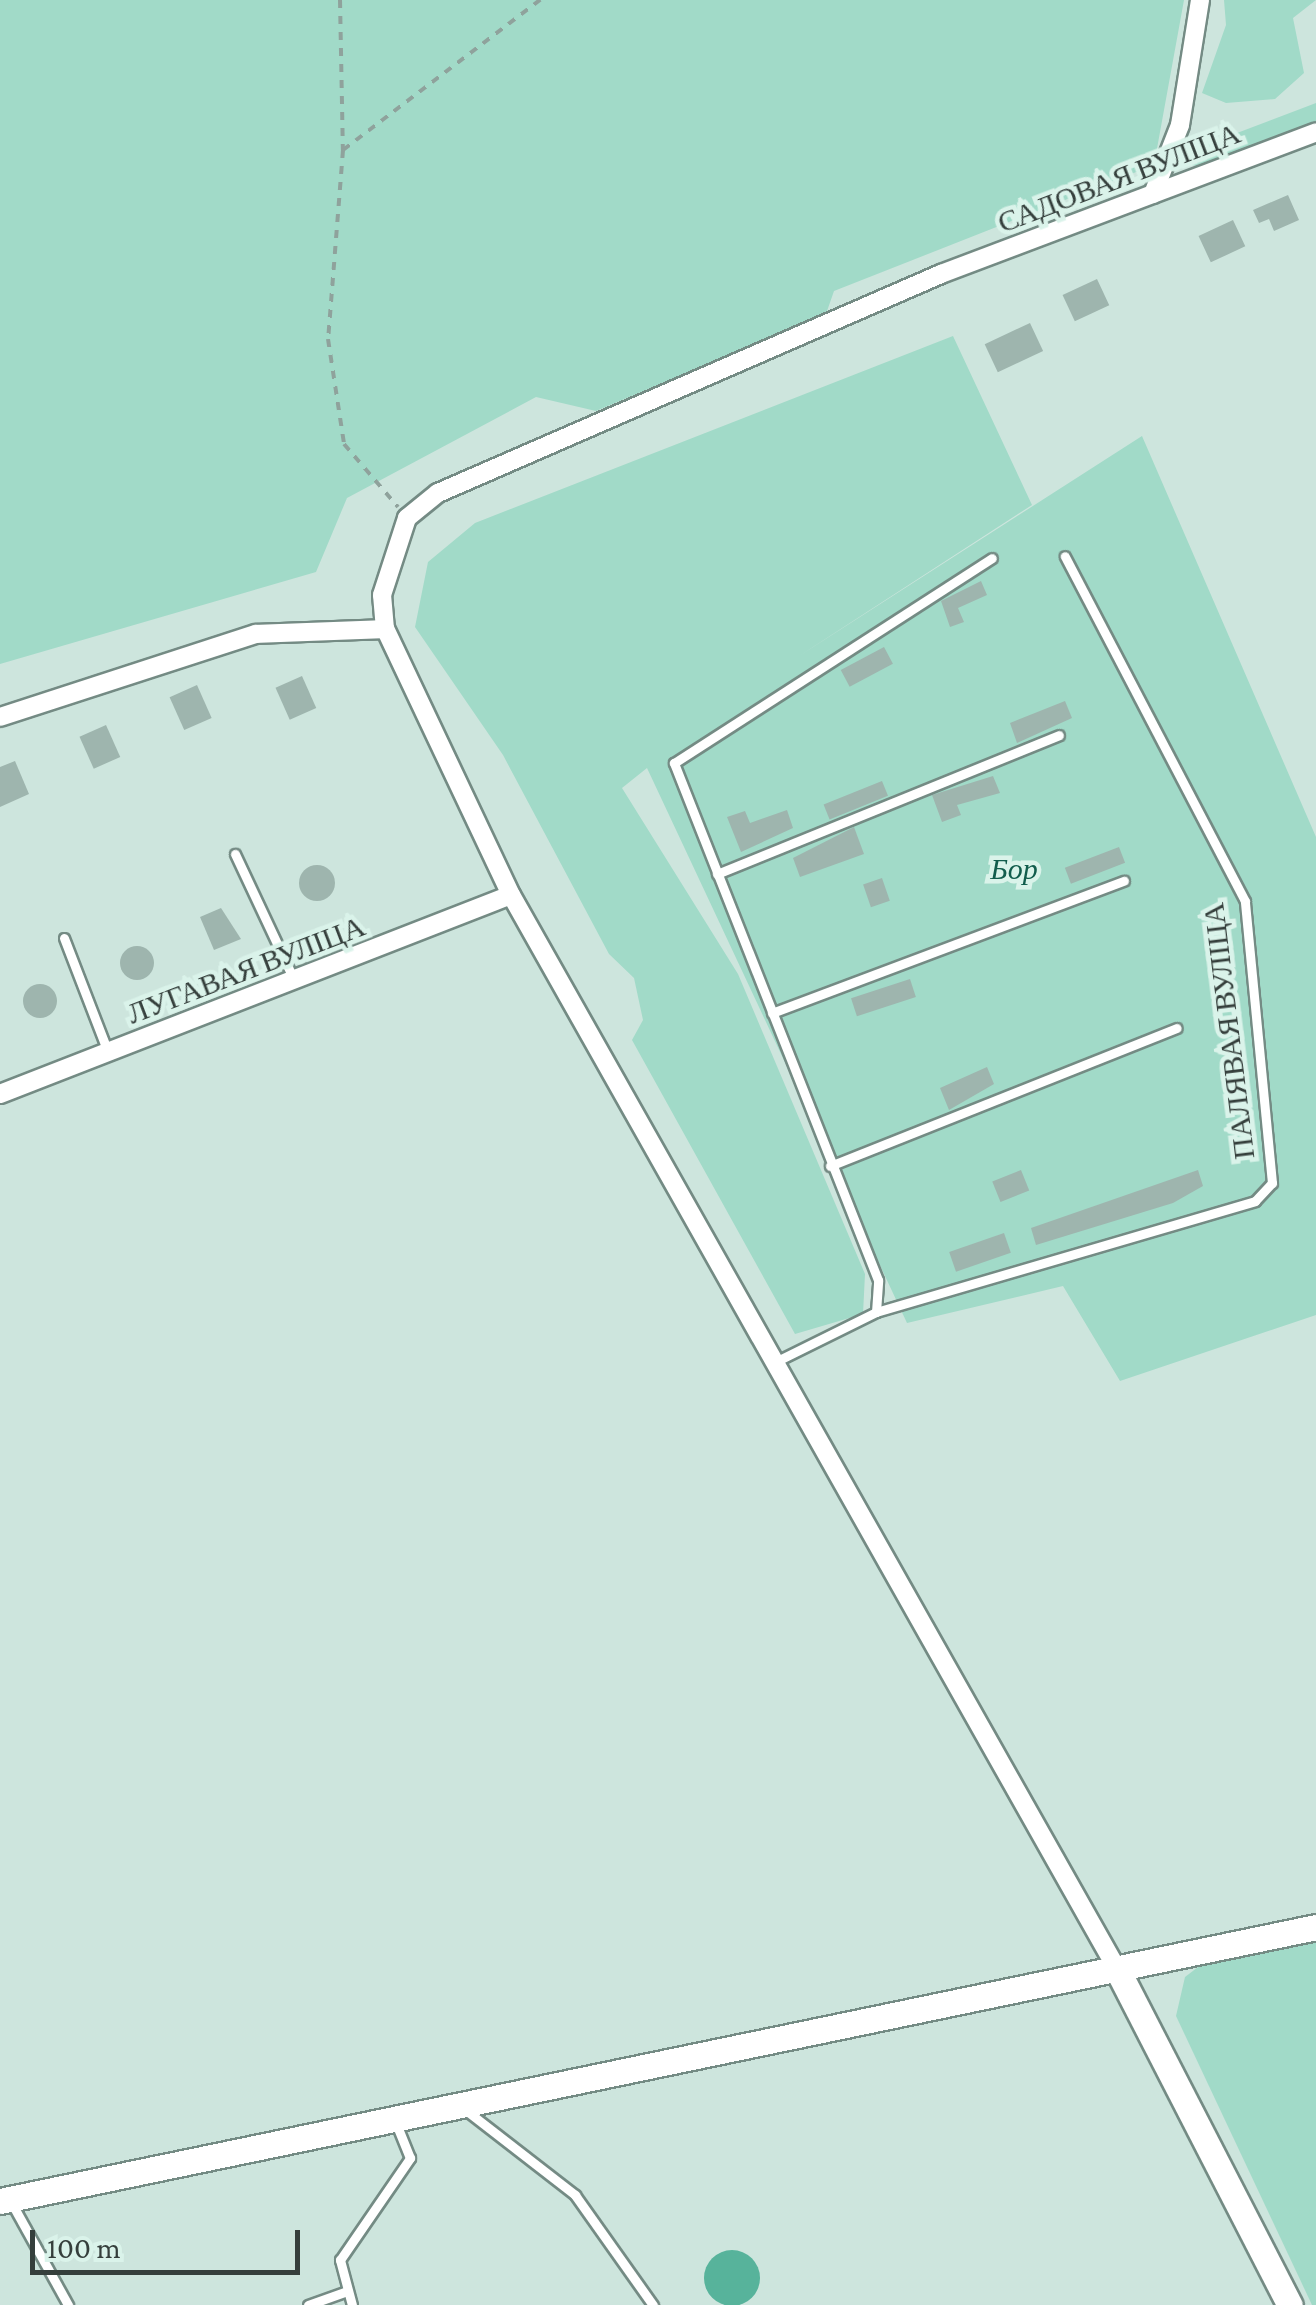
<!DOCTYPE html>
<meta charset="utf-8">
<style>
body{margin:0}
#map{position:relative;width:1316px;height:2305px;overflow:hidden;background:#cde5dd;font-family:"Crimson Pro",serif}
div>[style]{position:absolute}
.green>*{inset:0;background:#a1dac8}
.water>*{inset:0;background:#57b39b}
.round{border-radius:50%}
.building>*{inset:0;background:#9eb5ae;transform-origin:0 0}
.path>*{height:4px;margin-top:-2px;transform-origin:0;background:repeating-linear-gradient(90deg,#8fa29c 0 8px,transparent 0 16px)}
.roads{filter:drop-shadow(2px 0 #748b84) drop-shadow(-2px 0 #748b84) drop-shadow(0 2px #748b84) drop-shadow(0 -2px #748b84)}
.lane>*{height:9px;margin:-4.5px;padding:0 4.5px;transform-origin:4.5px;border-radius:4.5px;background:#fff}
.street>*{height:18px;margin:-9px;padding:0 9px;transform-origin:9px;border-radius:9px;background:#fff}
.secondary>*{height:25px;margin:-12.5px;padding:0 12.5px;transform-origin:12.5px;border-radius:12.5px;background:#fff}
span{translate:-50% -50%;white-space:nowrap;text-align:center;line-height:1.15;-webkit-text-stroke:9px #daf3ea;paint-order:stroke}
.street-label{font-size:30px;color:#353f3c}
.park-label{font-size:30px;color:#125d4d;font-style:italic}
.scale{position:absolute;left:30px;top:2230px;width:270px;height:45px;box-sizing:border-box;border:5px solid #353f3c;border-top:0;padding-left:12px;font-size:30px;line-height:35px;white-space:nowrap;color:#353f3c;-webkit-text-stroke:8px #daf3ea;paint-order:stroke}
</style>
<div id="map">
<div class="green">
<div style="clip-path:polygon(0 0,1184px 0,1154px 165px,834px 291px,826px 314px,596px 411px,536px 397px,347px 498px,316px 572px,0 664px)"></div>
<div style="clip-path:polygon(1224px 0,1316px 0,1293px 18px,1304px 73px,1275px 99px,1226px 103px,1202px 93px,1226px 25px)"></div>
<div style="clip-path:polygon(1316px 103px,1316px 124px,1201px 167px,1184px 163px,1208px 144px)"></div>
<div style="clip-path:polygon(953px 336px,1032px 505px,796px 658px,1142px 436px,1316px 837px,1316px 1315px,1120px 1381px,1063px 1286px,907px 1323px,647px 768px,622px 788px,738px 974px,865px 1274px,863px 1314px,795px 1334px,632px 1040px,643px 1020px,634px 978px,609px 954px,503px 755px,415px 627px,428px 562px,475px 523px)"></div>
<div style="clip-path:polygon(1316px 1940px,1316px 2305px,1312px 2305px,1176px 2016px,1185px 1977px,1202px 1964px)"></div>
</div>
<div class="water">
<div class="round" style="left:704px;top:2250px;width:56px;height:56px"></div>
</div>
<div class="building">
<div style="clip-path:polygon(1288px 195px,1299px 220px,1274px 231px,1269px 219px,1259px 223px,1253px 210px)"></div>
<div style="left:1233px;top:220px;width:29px;height:38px;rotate:65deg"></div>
<div style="left:1097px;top:279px;width:29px;height:38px;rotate:65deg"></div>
<div style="left:1030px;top:323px;width:31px;height:50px;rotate:65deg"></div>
<div style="clip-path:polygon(981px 581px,987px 595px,958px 608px,964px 622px,950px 627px,941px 601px)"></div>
<div style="left:884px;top:647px;width:19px;height:49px;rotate:62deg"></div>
<div style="left:302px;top:676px;width:35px;height:29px;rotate:66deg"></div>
<div style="left:197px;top:685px;width:36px;height:30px;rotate:66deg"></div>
<div style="clip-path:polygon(1065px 701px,1072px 718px,1017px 743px,1010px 723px)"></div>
<div style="left:106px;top:725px;width:35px;height:29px;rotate:66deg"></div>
<div style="clip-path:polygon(15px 761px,29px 794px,0 807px,0 767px)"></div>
<div style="clip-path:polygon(993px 776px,1000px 793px,957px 805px,961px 815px,942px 822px,932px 795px)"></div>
<div style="left:882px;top:781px;width:16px;height:63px;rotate:68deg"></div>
<div style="clip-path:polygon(787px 810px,793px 828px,741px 852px,727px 817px,745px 811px,750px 823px)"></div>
<div style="clip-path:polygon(854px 827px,864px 854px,800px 877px,793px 858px)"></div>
<div style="left:1119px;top:847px;width:17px;height:58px;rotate:69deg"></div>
<div class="round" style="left:299px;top:865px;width:36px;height:36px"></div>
<div style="left:882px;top:878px;width:24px;height:20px;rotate:71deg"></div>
<div style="clip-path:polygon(221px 908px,241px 939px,214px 950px,200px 917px)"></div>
<div class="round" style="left:120px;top:946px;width:34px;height:34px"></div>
<div style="left:910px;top:979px;width:19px;height:62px;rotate:72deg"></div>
<div class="round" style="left:23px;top:984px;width:34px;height:34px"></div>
<div style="clip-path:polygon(987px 1067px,994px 1084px,949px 1110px,940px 1088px)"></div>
<div style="left:1021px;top:1170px;width:22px;height:31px;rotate:68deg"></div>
<div style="clip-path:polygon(1198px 1170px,1203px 1186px,1173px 1203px,1036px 1245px,1031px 1228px)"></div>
<div style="left:1004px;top:1233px;width:21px;height:58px;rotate:71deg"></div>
</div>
<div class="path">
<div style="left:340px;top:0;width:150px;rotate:88.9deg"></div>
<div style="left:343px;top:150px;width:190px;rotate:94.5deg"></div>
<div style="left:328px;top:339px;width:106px;rotate:81.3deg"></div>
<div style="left:344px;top:444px;width:83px;rotate:49.4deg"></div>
<div style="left:343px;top:150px;width:248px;rotate:-37.3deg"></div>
</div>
<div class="roads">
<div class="lane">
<div style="left:235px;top:854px;width:139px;rotate:64.9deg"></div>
<div style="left:717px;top:874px;width:369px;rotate:-22.1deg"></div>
<div style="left:64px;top:938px;width:122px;rotate:68.9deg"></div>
<div style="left:772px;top:1013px;width:376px;rotate:-20.6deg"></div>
<div style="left:830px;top:1166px;width:373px;rotate:-21.7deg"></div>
<div style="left:876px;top:1312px;width:395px;rotate:-16.3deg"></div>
<div style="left:1255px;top:1201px;width:25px;rotate:-47deg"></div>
<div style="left:1272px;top:1183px;width:283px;rotate:-95.5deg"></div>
<div style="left:1245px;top:901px;width:389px;rotate:-117.6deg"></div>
<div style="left:773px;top:1363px;width:115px;rotate:-26.3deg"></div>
<div style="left:876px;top:1312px;width:32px;rotate:-86deg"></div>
<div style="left:878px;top:1280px;width:556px;rotate:-111.53deg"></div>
<div style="left:674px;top:763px;width:378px;rotate:-32.8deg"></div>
<div style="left:463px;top:2108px;width:142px;rotate:37.8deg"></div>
<div style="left:575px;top:2195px;width:135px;rotate:54.7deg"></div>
<div style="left:11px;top:2202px;width:118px;rotate:61deg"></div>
<div style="left:308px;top:2305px;width:41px;rotate:-19.7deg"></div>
<div style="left:352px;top:2305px;width:47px;rotate:-104.9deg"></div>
<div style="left:340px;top:2260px;width:124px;rotate:-55.5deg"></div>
<div style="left:410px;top:2158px;width:35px;rotate:-112deg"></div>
</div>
<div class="street">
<div style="left:1153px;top:194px;width:74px;rotate:-68.6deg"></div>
<div style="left:1180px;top:125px;width:127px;rotate:-80.9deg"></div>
<div style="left:0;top:717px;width:269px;rotate:-18deg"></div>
<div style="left:256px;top:634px;width:129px;rotate:-2.2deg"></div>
<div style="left:0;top:1094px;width:548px;rotate:-21.28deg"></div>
<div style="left:1117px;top:1969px;width:1233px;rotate:-119.43deg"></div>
<div style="left:511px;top:895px;width:294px;rotate:-115.3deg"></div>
<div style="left:385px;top:629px;width:34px;rotate:-95deg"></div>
<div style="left:382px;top:595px;width:81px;rotate:-72deg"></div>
<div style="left:407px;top:518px;width:40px;rotate:-39deg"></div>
<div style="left:438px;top:493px;width:549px;rotate:-23.53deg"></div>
<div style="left:941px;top:274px;width:401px;rotate:-20.7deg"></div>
</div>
<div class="secondary">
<div style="left:1117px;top:1969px;width:378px;rotate:62.8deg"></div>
<div style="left:0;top:2201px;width:1344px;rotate:-11.76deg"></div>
</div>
</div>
<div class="street-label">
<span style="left:1119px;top:178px;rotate:-21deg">САДОВАЯ ВУЛІЦА</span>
<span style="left:246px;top:970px;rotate:-21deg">ЛУГАВАЯ ВУЛІЦА</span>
<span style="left:1229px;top:1031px;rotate:-97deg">ПАЛЯВАЯ ВУЛІЦА</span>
</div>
<div class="park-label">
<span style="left:1014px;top:869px">Бор</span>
</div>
<div class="scale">100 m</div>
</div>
